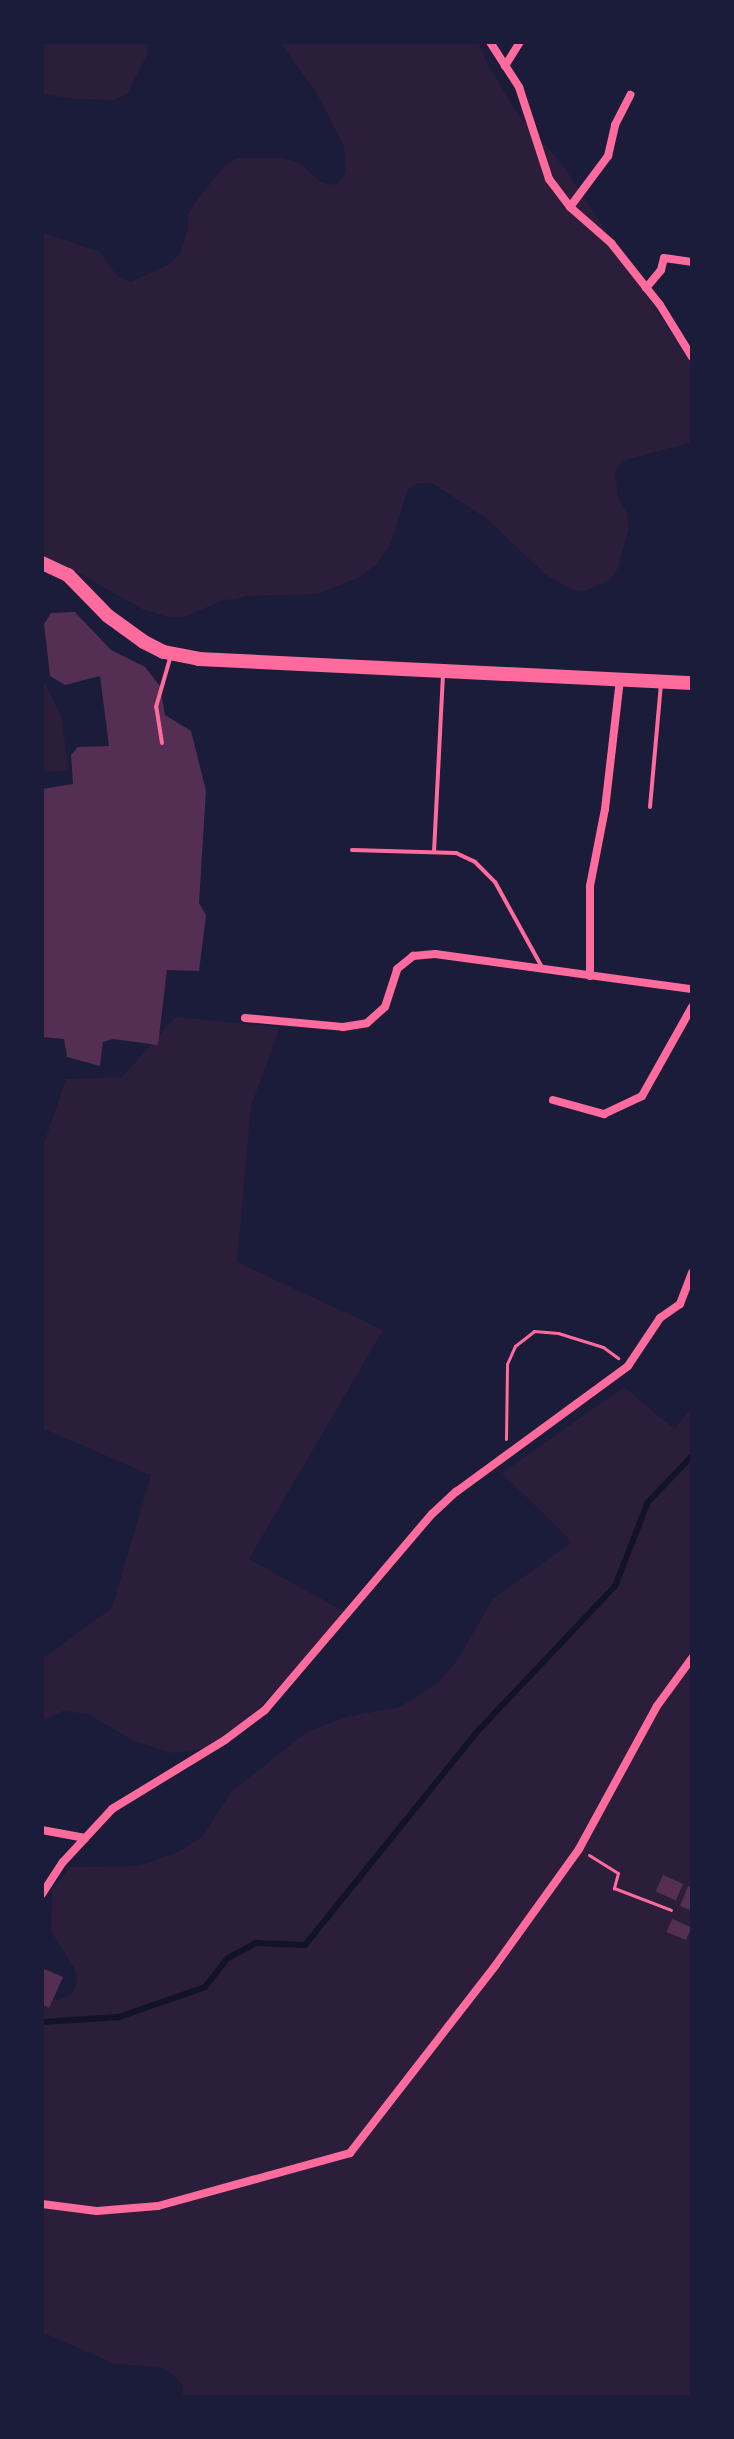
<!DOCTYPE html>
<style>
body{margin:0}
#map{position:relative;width:734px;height:2439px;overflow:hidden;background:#1b1b3a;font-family:"Fira Sans Condensed",sans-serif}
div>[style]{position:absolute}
.green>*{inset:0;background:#2a1e3b}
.stream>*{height:6px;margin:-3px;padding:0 3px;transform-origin:3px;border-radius:3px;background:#12122b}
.building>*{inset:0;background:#542f53;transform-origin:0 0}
.path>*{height:3px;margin:-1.5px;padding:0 1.5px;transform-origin:1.5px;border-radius:1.5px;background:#ff6b9d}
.service>*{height:4px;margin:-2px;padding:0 2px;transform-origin:2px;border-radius:2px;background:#ff6b9d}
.minor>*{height:8px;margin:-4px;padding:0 4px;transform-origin:4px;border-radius:4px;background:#ff6b9d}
.primary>*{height:14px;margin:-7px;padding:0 7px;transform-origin:7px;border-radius:7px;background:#ff6b9d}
span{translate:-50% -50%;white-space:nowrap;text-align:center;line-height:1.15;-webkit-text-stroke:7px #1b1b3a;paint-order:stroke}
.frame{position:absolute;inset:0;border:44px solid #1b1b3a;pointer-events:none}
</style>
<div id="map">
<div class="green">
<div style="clip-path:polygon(42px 42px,148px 42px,147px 55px,127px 94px,114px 100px,76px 99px,42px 94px)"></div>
<div style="clip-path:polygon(280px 42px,478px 42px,487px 63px,515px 110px,565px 168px,692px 365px,692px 442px,622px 461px,615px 473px,619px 501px,627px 513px,629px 528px,617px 570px,610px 580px,585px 591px,571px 589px,546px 575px,486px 518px,432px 483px,419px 483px,408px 489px,391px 543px,376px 565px,356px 579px,317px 594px,248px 596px,222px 601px,183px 617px,168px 617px,142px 609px,59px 562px,42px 563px,42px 232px,100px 252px,117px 276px,131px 282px,169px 264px,180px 254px,188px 228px,188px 215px,195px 203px,224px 166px,237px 158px,283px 158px,300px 163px,322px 183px,337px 185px,346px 173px,344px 146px,317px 94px)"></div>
<div style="clip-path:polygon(42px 678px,61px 715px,69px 771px,42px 772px)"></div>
<div style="clip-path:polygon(176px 1017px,280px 1027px,251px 1106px,237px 1262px,383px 1330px,249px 1559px,349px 1614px,222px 1746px,173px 1753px,134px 1741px,88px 1714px,63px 1711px,42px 1721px,42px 1659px,112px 1608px,151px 1475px,42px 1428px,42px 1149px,66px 1079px,122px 1077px)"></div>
<div style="clip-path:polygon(624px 1387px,674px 1429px,692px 1408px,692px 2397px,183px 2397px,183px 2386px,173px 2374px,159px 2367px,115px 2364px,42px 2332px,42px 2000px,59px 2000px,71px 1995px,78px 1982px,74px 1968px,51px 1931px,52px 1889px,71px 1867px,139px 1866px,178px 1852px,202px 1837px,232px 1791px,307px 1732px,346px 1717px,400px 1707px,439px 1682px,456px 1662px,493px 1599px,572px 1542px,502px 1473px)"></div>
</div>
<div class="stream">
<div style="left:42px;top:2022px;width:77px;rotate:-3.7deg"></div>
<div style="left:119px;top:2017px;width:91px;rotate:-19.2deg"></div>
<div style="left:205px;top:1987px;width:37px;rotate:-52deg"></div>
<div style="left:228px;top:1958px;width:32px;rotate:-28deg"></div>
<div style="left:256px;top:1943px;width:49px;rotate:2.3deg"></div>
<div style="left:305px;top:1945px;width:271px;rotate:-51.1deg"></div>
<div style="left:475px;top:1734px;width:204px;rotate:-46.6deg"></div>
<div style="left:615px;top:1586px;width:90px;rotate:-68.6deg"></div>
<div style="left:648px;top:1502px;width:64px;rotate:-46.3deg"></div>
</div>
<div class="building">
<div style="clip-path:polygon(75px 612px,111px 650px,145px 667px,160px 686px,165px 715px,191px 731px,206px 791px,199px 903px,206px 915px,199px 971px,167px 970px,158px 1045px,113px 1039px,103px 1042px,100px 1066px,67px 1057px,64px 1039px,42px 1037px,42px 789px,73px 784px,71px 755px,78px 747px,109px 746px,100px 676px,65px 685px,50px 676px,44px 624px,51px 613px)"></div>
<div style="left:663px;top:1875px;width:22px;height:18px;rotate:24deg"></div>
<div style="clip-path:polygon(688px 1886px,692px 1887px,692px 1911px,680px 1906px)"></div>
<div style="left:672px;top:1919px;width:21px;height:14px;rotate:23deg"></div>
<div style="clip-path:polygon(42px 1968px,63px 1977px,49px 2008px,42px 2004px)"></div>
</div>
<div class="path">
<div style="left:506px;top:1439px;width:75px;rotate:-89.2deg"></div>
<div style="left:507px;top:1364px;width:20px;rotate:-66deg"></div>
<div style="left:515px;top:1346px;width:24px;rotate:-38deg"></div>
<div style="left:534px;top:1331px;width:24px;rotate:5deg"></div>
<div style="left:558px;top:1333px;width:47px;rotate:17.3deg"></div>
<div style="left:603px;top:1347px;width:19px;rotate:36deg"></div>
<div style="left:589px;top:1855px;width:34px;rotate:32deg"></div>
<div style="left:618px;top:1873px;width:16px;rotate:105deg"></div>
<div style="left:614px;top:1888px;width:61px;rotate:21.1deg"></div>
</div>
<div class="service">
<div style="left:162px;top:743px;width:36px;rotate:-99deg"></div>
<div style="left:156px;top:707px;width:54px;rotate:-73.9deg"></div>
<div style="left:650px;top:807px;width:123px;rotate:-84.9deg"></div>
<div style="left:352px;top:850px;width:104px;rotate:1.7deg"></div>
<div style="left:456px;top:853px;width:21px;rotate:25deg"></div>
<div style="left:475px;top:862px;width:28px;rotate:45deg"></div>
<div style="left:495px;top:882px;width:99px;rotate:61.1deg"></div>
<div style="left:434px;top:852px;width:177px;rotate:-87.1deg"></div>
</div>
<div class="minor">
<div style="left:490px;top:42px;width:54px;rotate:57.2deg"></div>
<div style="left:519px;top:87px;width:97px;rotate:71.9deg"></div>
<div style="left:549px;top:179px;width:35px;rotate:53deg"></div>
<div style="left:570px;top:207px;width:55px;rotate:41.3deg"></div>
<div style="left:611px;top:243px;width:79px;rotate:51.7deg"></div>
<div style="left:660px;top:305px;width:61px;rotate:58.4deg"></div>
<div style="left:505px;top:66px;width:28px;rotate:-58deg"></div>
<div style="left:570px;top:207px;width:64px;rotate:-53.3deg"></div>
<div style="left:608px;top:156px;width:32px;rotate:-77deg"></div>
<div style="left:615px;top:125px;width:34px;rotate:-63deg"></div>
<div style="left:646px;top:288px;width:23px;rotate:-50deg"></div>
<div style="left:661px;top:270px;width:12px;rotate:-76deg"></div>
<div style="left:664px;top:258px;width:28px;rotate:8deg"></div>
<div style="left:590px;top:976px;width:90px;rotate:-90deg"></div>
<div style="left:590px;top:886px;width:78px;rotate:-79deg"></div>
<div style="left:605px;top:809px;width:130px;rotate:-83.4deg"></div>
<div style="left:245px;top:1018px;width:98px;rotate:5.2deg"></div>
<div style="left:343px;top:1027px;width:24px;rotate:-9deg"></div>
<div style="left:367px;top:1023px;width:24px;rotate:-42deg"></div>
<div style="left:385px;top:1007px;width:40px;rotate:-72deg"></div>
<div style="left:397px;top:969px;width:21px;rotate:-39deg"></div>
<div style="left:413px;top:956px;width:22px;rotate:-5deg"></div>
<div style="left:435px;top:954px;width:259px;rotate:7.8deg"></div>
<div style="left:553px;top:1100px;width:53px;rotate:15.4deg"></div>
<div style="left:604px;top:1114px;width:42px;rotate:-25.3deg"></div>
<div style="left:642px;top:1096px;width:102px;rotate:-60.7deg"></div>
<div style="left:42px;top:1830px;width:44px;rotate:10.5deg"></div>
<div style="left:42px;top:1894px;width:38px;rotate:-57deg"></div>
<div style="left:63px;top:1862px;width:72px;rotate:-47.2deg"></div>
<div style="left:112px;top:1809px;width:132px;rotate:-31.4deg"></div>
<div style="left:225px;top:1740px;width:50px;rotate:-36.9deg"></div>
<div style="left:265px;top:1710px;width:257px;rotate:-49.6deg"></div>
<div style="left:432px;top:1514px;width:33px;rotate:-43deg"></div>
<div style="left:456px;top:1492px;width:213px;rotate:-36.2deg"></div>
<div style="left:628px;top:1366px;width:58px;rotate:-56.3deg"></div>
<div style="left:660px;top:1318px;width:24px;rotate:-35deg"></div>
<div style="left:680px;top:1304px;width:34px;rotate:-69deg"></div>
<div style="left:42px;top:2204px;width:55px;rotate:7.3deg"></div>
<div style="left:97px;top:2211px;width:61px;rotate:-4.7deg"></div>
<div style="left:158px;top:2206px;width:199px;rotate:-15.4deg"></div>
<div style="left:350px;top:2153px;width:237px;rotate:-52.2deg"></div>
<div style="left:495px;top:1966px;width:144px;rotate:-54.3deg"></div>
<div style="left:579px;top:1849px;width:163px;rotate:-61.4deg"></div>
<div style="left:657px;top:1706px;width:59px;rotate:-53.9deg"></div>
</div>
<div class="primary">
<div style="left:42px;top:563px;width:29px;rotate:25deg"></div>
<div style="left:68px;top:575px;width:57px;rotate:45.7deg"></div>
<div style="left:108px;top:616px;width:44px;rotate:35.8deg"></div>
<div style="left:144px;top:642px;width:22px;rotate:27deg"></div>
<div style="left:164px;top:652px;width:36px;rotate:11deg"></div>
<div style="left:199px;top:659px;width:494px;rotate:2.8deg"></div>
</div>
<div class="frame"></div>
</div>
